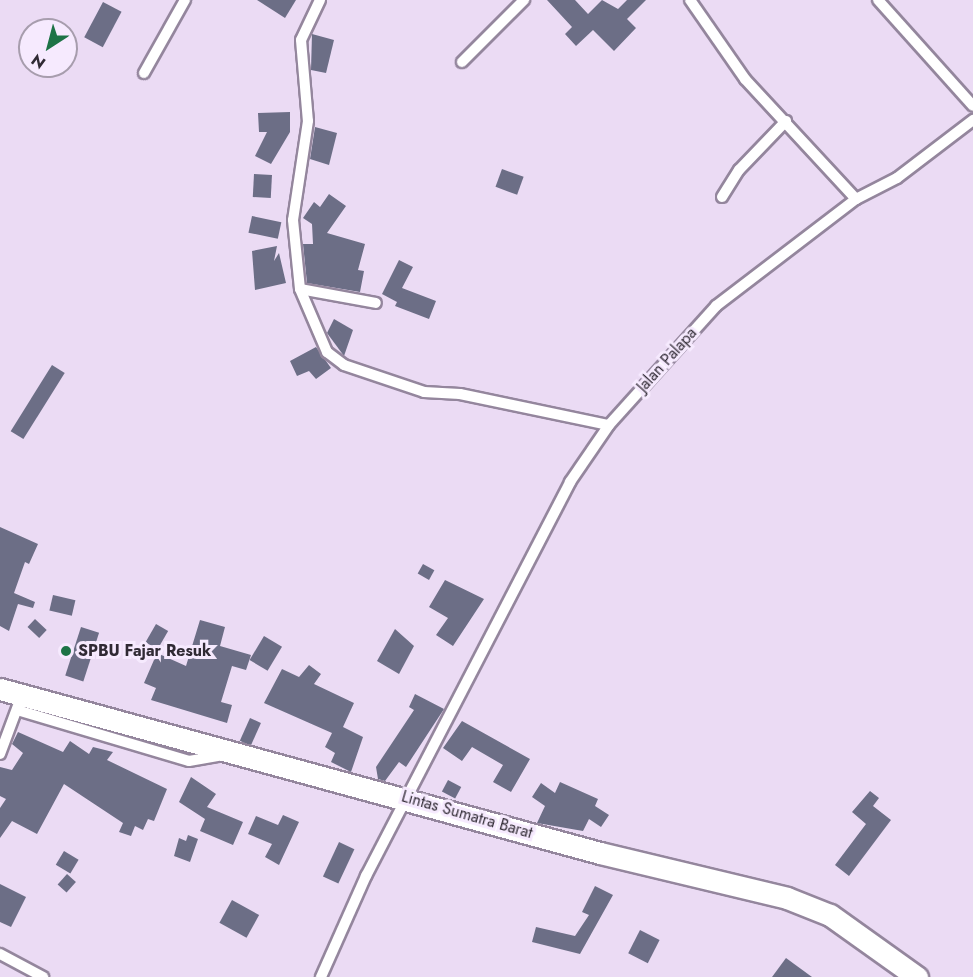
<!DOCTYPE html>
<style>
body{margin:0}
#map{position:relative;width:973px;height:977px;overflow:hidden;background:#ebdbf4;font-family:Jost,sans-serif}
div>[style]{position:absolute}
.building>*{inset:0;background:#6c6e86;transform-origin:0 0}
.roads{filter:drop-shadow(2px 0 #94869d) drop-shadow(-2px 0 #94869d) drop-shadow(0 2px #94869d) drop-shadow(0 -2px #94869d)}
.street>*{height:10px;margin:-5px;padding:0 5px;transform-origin:5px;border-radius:5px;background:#fff}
.highway>*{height:21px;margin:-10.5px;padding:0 10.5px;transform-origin:10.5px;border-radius:10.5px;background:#fff}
.dots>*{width:16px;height:16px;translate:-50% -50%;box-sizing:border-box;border:3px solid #f6eafe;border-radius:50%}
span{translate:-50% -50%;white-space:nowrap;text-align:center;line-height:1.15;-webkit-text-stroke:6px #f6eafe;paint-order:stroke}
.street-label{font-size:16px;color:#302a34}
.poi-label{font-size:16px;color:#302a34;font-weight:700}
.left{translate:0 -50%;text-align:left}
.north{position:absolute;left:18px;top:18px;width:60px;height:60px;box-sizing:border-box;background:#f6eafe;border:2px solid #a79dad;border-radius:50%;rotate:216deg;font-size:16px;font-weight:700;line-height:24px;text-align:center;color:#302a34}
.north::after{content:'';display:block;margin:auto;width:21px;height:27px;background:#1d7346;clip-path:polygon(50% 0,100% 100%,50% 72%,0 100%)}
</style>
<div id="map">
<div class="building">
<div style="clip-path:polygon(257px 0,296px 0,285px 18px)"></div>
<div style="clip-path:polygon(547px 0,575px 0,588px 14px,602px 0,618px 9px,627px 0,646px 0,627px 19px,636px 28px,614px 51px,593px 30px,576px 46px,565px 34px,572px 27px)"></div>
<div style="left:103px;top:2px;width:21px;height:40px;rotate:28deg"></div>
<div style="clip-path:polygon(312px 34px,334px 40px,326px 73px,311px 70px)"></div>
<div style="clip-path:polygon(290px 112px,290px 132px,271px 164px,255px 156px,267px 132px,259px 132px,258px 113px)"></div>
<div style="clip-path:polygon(315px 127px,337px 133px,329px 165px,310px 159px)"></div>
<div style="left:502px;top:169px;width:23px;height:19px;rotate:20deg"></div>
<div style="left:254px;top:174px;width:18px;height:23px;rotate:3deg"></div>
<div style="clip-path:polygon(329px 194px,346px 206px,327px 233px,365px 244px,358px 270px,364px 271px,360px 292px,307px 283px,303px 244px,313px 244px,312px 224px,303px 218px,314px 202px,320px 207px)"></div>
<div style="left:252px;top:216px;width:30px;height:17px;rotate:12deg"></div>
<div style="clip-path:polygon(277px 246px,274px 261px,279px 253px,286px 283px,255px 290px,252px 251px)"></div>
<div style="clip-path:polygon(399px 260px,413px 267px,402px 288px,436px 301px,429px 319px,395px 306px,397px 302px,382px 294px)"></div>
<div style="clip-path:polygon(334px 319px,353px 330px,344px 356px,327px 333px)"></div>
<div style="clip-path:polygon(316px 347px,331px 368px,316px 379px,309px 371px,297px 376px,290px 361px)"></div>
<div style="left:52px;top:365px;width:15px;height:78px;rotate:32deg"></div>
<div style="clip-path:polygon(0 527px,38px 544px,29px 564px,25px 562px,14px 593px,35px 602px,33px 608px,18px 604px,9px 631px,0 626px)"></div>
<div style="left:423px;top:564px;width:13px;height:11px;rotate:29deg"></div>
<div style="clip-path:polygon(445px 580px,484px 599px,453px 646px,436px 635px,448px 618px,429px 607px)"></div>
<div style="left:53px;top:595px;width:23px;height:16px;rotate:13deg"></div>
<div style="left:35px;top:619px;width:16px;height:11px;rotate:43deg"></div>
<div style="clip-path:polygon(200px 620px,225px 627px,220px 646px,251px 655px,246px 670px,232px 666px,221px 702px,232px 705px,227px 723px,151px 700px,156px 688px,144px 683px,157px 653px,186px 666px)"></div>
<div style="left:156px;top:624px;width:14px;height:21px;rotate:30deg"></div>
<div style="left:81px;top:627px;width:19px;height:51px;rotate:18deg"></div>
<div style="clip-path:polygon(395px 629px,414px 646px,399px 674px,377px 661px)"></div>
<div style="left:264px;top:636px;width:21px;height:28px;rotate:31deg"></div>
<div style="clip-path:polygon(309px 665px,321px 674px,314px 684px,354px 703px,343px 727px,363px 737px,351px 772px,331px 762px,335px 753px,325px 747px,332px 733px,264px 703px,282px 669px,299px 677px)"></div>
<div style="clip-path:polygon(415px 694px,444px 709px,406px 767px,399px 762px,385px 781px,378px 779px,376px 767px,414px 710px,409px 707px)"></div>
<div style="left:250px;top:718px;width:12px;height:25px;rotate:24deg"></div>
<div style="clip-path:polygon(462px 721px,530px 759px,511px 792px,493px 782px,503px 765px,472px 747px,462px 761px,443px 748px)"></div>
<div style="clip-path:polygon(18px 732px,63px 752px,70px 741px,89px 754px,93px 747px,113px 752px,107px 760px,167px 789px,154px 821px,148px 819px,143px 830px,135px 826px,131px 836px,119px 832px,123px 823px,64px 784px,37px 834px,12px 821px,0 838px,0 808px,6px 799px,0 796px,0 767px,12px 770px,23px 753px,12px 744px)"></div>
<div style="clip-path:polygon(191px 777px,216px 794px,207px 807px,243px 822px,233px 845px,200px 831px,205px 819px,179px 802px)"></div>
<div style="left:448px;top:780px;width:15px;height:13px;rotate:28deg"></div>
<div style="clip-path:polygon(560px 782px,598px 799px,595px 806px,609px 815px,601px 827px,589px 819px,583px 831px,537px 823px,545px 806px,532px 797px,541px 783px,555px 793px)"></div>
<div style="clip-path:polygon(870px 791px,879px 798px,873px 806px,891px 820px,849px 876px,835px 865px,866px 824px,852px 812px)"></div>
<div style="clip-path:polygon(283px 815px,299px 822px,279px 865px,265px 857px,272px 844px,248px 834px,256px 816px,278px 825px)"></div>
<div style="clip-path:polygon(188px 835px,198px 839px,190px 862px,174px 856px,179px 838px,186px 841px)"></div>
<div style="left:339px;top:842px;width:17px;height:38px;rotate:25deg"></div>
<div style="left:64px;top:851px;width:17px;height:16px;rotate:31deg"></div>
<div style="left:67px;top:874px;width:12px;height:14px;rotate:42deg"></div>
<div style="clip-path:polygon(0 884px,26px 897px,11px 927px,0 922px)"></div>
<div style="clip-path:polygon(595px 886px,613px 895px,580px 954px,532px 942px,536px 927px,575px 936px,589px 915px,582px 912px)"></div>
<div style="left:232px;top:900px;width:31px;height:26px;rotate:29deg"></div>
<div style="left:640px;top:930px;width:22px;height:26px;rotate:27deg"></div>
<div style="clip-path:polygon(786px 958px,812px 977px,772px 977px)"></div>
</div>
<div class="roads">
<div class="street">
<div style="left:320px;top:0;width:44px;rotate:115.4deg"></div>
<div style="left:301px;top:40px;width:81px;rotate:85.1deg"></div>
<div style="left:308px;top:121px;width:100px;rotate:98.6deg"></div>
<div style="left:293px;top:220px;width:69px;rotate:84.2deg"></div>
<div style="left:300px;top:289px;width:69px;rotate:66.8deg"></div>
<div style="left:327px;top:352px;width:21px;rotate:37deg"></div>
<div style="left:344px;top:365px;width:84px;rotate:18.6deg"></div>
<div style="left:424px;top:392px;width:36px;rotate:3deg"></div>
<div style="left:460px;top:394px;width:152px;rotate:11.8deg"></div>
<div style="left:878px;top:0;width:142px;rotate:48.1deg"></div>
<div style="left:462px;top:62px;width:88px;rotate:-45deg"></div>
<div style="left:144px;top:73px;width:84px;rotate:-60.7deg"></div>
<div style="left:722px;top:197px;width:32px;rotate:-58deg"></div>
<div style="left:739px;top:170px;width:68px;rotate:-46.2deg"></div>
<div style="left:856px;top:199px;width:46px;rotate:-27.1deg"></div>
<div style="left:897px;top:178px;width:96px;rotate:-37.3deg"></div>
<div style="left:300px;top:289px;width:77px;rotate:10.4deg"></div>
<div style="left:17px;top:710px;width:179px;rotate:16.5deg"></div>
<div style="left:189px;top:761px;width:42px;rotate:-9.7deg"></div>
<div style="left:0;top:754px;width:54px;rotate:-69.6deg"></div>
<div style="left:0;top:954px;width:49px;rotate:28.1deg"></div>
<div style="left:321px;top:977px;width:111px;rotate:-66deg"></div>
<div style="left:366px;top:876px;width:444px;rotate:-62.6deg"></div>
<div style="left:570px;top:482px;width:69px;rotate:-55.6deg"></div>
<div style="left:609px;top:425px;width:160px;rotate:-48deg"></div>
<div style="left:716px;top:306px;width:176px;rotate:-37.4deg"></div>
<div style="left:856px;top:199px;width:163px;rotate:-132.8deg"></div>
<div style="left:745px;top:79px;width:96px;rotate:-124.8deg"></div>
</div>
<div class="highway">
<div style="left:0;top:689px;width:622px;rotate:15.29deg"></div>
<div style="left:600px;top:853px;width:192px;rotate:13.5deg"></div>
<div style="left:787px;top:898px;width:46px;rotate:21.6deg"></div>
<div style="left:830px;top:915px;width:107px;rotate:35.5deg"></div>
</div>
</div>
<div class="dots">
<div style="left:66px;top:651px;background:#1d7346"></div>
</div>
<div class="street-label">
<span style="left:667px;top:360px;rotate:-48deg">Jalan Palapa</span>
<span style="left:467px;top:815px;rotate:16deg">Lintas Sumatra Barat</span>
</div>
<div class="poi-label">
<span class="left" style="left:78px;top:651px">SPBU Fajar Resuk</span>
</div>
<div class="north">N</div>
</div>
